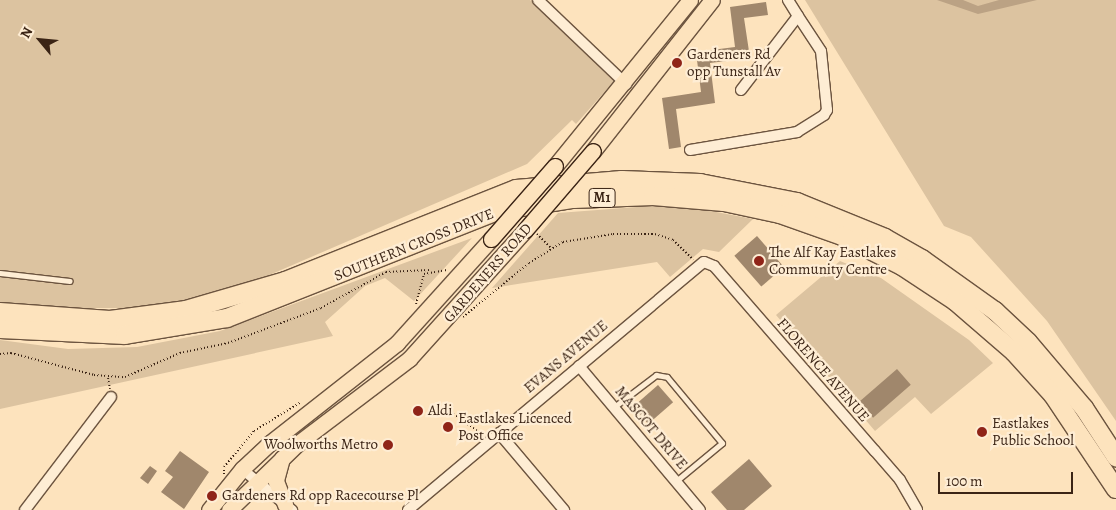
<!DOCTYPE html>
<style>
body{margin:0}
#map{position:relative;width:1116px;height:510px;overflow:hidden;background:#fde3bd;font-family:Alegreya,serif}
div>[style]{position:absolute}
.green>*{inset:0;background:#dcc3a0}
.water>*{inset:0;background:#bba284}
.building>*{inset:0;background:#a0876c;transform-origin:0 0}
.path>*{height:2px;margin-top:-1px;transform-origin:0;background:repeating-linear-gradient(90deg,#3b2415 0 1px,transparent 0 3.5px)}
.roads{filter:drop-shadow(1px 0 #6c543f) drop-shadow(-1px 0 #6c543f) drop-shadow(0 1px #6c543f) drop-shadow(0 -1px #6c543f)}
.lane>*{height:5px;margin:-2.5px;padding:0 2.5px;transform-origin:2.5px;border-radius:2.5px;background:#feedd4}
.street>*{height:10px;margin:-5px;padding:0 5px;transform-origin:5px;border-radius:5px;background:#feedd4}
.primary>*{height:15px;margin:-7.5px;padding:0 7.5px;transform-origin:7.5px;border-radius:7.5px;background:#fde3bd}
.highway>*{height:18px;margin:-9px;padding:0 9px;transform-origin:9px;border-radius:9px;background:#fde3bd}
.bridges{filter:drop-shadow(1px 0 #3b2415) drop-shadow(-1px 0 #3b2415) drop-shadow(0 1px #3b2415) drop-shadow(0 -1px #3b2415)}
.primary-bridge>*{height:15px;margin:-7.5px;padding:0 7.5px;transform-origin:7.5px;border-radius:7.5px;background:#fde3bd}
.dots>*{width:14px;height:14px;translate:-50% -50%;box-sizing:border-box;border:2px solid #feedd4;border-radius:50%}
span{translate:-50% -50%;white-space:nowrap;text-align:center;line-height:1.15;-webkit-text-stroke:4.5px #feedd4;paint-order:stroke}
.shield-label span{padding:1px 4px;background:#feedd4;border:1px solid;border-radius:4px;-webkit-text-stroke-width:0}
.shield-label{font-size:14px;color:#3b2415;font-weight:700}
.poi-label{font-size:15px;color:#3b2415}
.left{translate:0 -50%;text-align:left}
.right{translate:-100% -50%;text-align:right}
.street-label{font-size:15px;color:#3b2415}
.north{position:absolute;left:15px;top:15px;width:50px;height:50px;-webkit-text-stroke:4px #feedd4;paint-order:stroke;rotate:298deg;font-size:14px;font-weight:700;line-height:20px;text-align:center;color:#3b2415}
.north::after{content:'';display:block;margin:auto;width:18px;height:22px;background:#3b2415;clip-path:polygon(50% 0,100% 100%,50% 72%,0 100%)}
.scale{position:absolute;left:938px;top:472px;width:135px;height:22px;box-sizing:border-box;border:2px solid #3b2415;border-top:0;padding-left:6px;font-size:15px;line-height:18px;white-space:nowrap;color:#3b2415;-webkit-text-stroke:4px #feedd4;paint-order:stroke}
</style>
<div id="map">
<div class="green">
<div style="clip-path:polygon(0 0,530px 0,616px 79px,576px 124px,572px 120px,527px 164px,267px 276px,183px 300px,130px 308px,48px 308px,0 302px)"></div>
<div style="clip-path:polygon(805px 0,1116px 0,1116px 421px,1047px 321px,971px 237px,944px 226px)"></div>
<div style="clip-path:polygon(650px 206px,695px 208px,753px 219px,719px 252px,703px 249px,670px 277px,657px 262px,492px 288px,558px 213px)"></div>
<div style="clip-path:polygon(472px 238px,414px 301px,385px 278px,365px 286px,325px 322px,333px 336px,0 409px,0 340px,68px 349px,137px 347px,220px 331px)"></div>
<div style="clip-path:polygon(840px 261px,881px 278px,969px 340px,993px 363px,931px 414px,915px 397px,875px 431px,776px 315px)"></div>
</div>
<div class="water">
<div style="clip-path:polygon(937px 0,963px 0,978px 6px,999px 0,1037px 0,978px 14px)"></div>
</div>
<div class="building">
<div style="clip-path:polygon(766px 2px,768px 15px,744px 18px,750px 58px,710px 63px,715px 103px,676px 109px,681px 147px,669px 149px,662px 98px,701px 92px,696px 52px,735px 47px,730px 7px)"></div>
<div style="left:757px;top:236px;width:41px;height:30px;rotate:49deg"></div>
<div style="left:897px;top:369px;width:21px;height:50px;rotate:49deg"></div>
<div style="left:658px;top:385px;width:23px;height:33px;rotate:49deg"></div>
<div style="clip-path:polygon(180px 451px,209px 472px,184px 509px,161px 492px,173px 477px,165px 471px)"></div>
<div style="clip-path:polygon(749px 459px,772px 486px,744px 510px,727px 510px,711px 492px)"></div>
<div style="clip-path:polygon(150px 466px,157px 471px,148px 484px,140px 478px)"></div>
</div>
<div class="path">
<div style="left:537px;top:234px;width:20px;rotate:45deg"></div>
<div style="left:416px;top:304px;width:31px;rotate:-75deg"></div>
<div style="left:424px;top:274px;width:23px;rotate:-10deg"></div>
<div style="left:463px;top:317px;width:85px;rotate:-39.3deg"></div>
<div style="left:529px;top:263px;width:40px;rotate:-32deg"></div>
<div style="left:563px;top:242px;width:51px;rotate:-9.1deg"></div>
<div style="left:613px;top:234px;width:42px"></div>
<div style="left:655px;top:234px;width:19px;rotate:18deg"></div>
<div style="left:673px;top:240px;width:28px;rotate:44deg"></div>
<div style="left:0;top:354px;width:11px;rotate:-5deg"></div>
<div style="left:11px;top:353px;width:86px;rotate:14.8deg"></div>
<div style="left:94px;top:375px;width:31px;rotate:4deg"></div>
<div style="left:125px;top:377px;width:60px;rotate:-23.6deg"></div>
<div style="left:180px;top:353px;width:49px;rotate:-11.8deg"></div>
<div style="left:228px;top:343px;width:99px;rotate:-20.6deg"></div>
<div style="left:321px;top:308px;width:74px;rotate:-29deg"></div>
<div style="left:386px;top:272px;width:43px;rotate:-2.7deg"></div>
<div style="left:108px;top:378px;width:11px;rotate:80deg"></div>
<div style="left:453px;top:414px;width:37px;rotate:35deg"></div>
<div style="left:224px;top:474px;width:7px;rotate:-90deg"></div>
<div style="left:224px;top:467px;width:47px;rotate:-50.2deg"></div>
<div style="left:254px;top:431px;width:55px;rotate:-31.7deg"></div>
</div>
<div class="roads">
<div class="lane">
<div style="left:0;top:273px;width:70px;rotate:6.5deg"></div>
<div style="left:614px;top:407px;width:53px;rotate:-37.3deg"></div>
<div style="left:656px;top:375px;width:11px;rotate:10deg"></div>
<div style="left:667px;top:377px;width:86px;rotate:50.2deg"></div>
<div style="left:722px;top:443px;width:60px;rotate:140.4deg"></div>
</div>
<div class="street">
<div style="left:538px;top:0;width:122px;rotate:43.7deg"></div>
<div style="left:741px;top:90px;width:93px;rotate:-52.4deg"></div>
<div style="left:798px;top:16px;width:19px;rotate:-122deg"></div>
<div style="left:690px;top:150px;width:109px;rotate:-9.5deg"></div>
<div style="left:797px;top:132px;width:32px;rotate:-32deg"></div>
<div style="left:824px;top:115px;width:6px;rotate:-59deg"></div>
<div style="left:827px;top:110px;width:59px;rotate:-95.8deg"></div>
<div style="left:821px;top:51px;width:42px;rotate:-123.3deg"></div>
<div style="left:579px;top:366px;width:188px;rotate:50deg"></div>
<div style="left:499px;top:433px;width:101px;rotate:49.8deg"></div>
<div style="left:242px;top:469px;width:65px;rotate:39.4deg"></div>
<div style="left:25px;top:510px;width:142px;rotate:-52.7deg"></div>
<div style="left:408px;top:510px;width:386px;rotate:-40deg"></div>
<div style="left:704px;top:262px;width:11px;rotate:22deg"></div>
<div style="left:714px;top:266px;width:245px;rotate:49deg"></div>
<div style="left:875px;top:451px;width:38px;rotate:49deg"></div>
<div style="left:900px;top:480px;width:34px;rotate:60deg"></div>
</div>
<div class="primary">
<div style="left:593px;top:151px;width:192px;rotate:-51.8deg"></div>
<div style="left:555px;top:166px;width:214px;rotate:-50.9deg"></div>
<div style="left:282px;top:458px;width:24px;rotate:105deg"></div>
<div style="left:276px;top:481px;width:26px;rotate:69deg"></div>
<div style="left:209px;top:510px;width:53px;rotate:-51.2deg"></div>
<div style="left:242px;top:469px;width:38px;rotate:-43deg"></div>
<div style="left:270px;top:443px;width:162px;rotate:-38.2deg"></div>
<div style="left:397px;top:343px;width:140px;rotate:-47.9deg"></div>
<div style="left:229px;top:510px;width:95px;rotate:-44.1deg"></div>
<div style="left:297px;top:444px;width:141px;rotate:-37.2deg"></div>
<div style="left:409px;top:359px;width:173px;rotate:-48deg"></div>
</div>
<div class="highway">
<div style="left:0;top:312px;width:110px;rotate:4.2deg"></div>
<div style="left:110px;top:320px;width:77px;rotate:-7.5deg"></div>
<div style="left:186px;top:310px;width:103px;rotate:-16.3deg"></div>
<div style="left:285px;top:281px;width:249px;rotate:-21.7deg"></div>
<div style="left:516px;top:189px;width:106px;rotate:-4.9deg"></div>
<div style="left:622px;top:180px;width:78px;rotate:2.2deg"></div>
<div style="left:700px;top:183px;width:99px;rotate:11.1deg"></div>
<div style="left:797px;top:202px;width:95px;rotate:22.2deg"></div>
<div style="left:885px;top:238px;width:43px;rotate:29.6deg"></div>
<div style="left:922px;top:259px;width:90px;rotate:35.5deg"></div>
<div style="left:995px;top:311px;width:45px;rotate:43.2deg"></div>
<div style="left:1028px;top:342px;width:87px;rotate:49.7deg"></div>
<div style="left:1084px;top:408px;width:59px;rotate:56.9deg"></div>
<div style="left:0;top:329px;width:125px;rotate:2.7deg"></div>
<div style="left:125px;top:335px;width:103px;rotate:-9.5deg"></div>
<div style="left:227px;top:318px;width:290px;rotate:-21.6deg"></div>
<div style="left:497px;top:211px;width:77px;rotate:-9deg"></div>
<div style="left:573px;top:199px;width:80px;rotate:-2.1deg"></div>
<div style="left:653px;top:196px;width:71px;rotate:4.8deg"></div>
<div style="left:724px;top:202px;width:57px;rotate:12.1deg"></div>
<div style="left:780px;top:214px;width:66px;rotate:19.5deg"></div>
<div style="left:842px;top:236px;width:67px;rotate:26.6deg"></div>
<div style="left:902px;top:266px;width:64px;rotate:33.4deg"></div>
<div style="left:955px;top:301px;width:78px;rotate:40.8deg"></div>
<div style="left:1014px;top:352px;width:58px;rotate:47.8deg"></div>
<div style="left:1053px;top:395px;width:113px;rotate:56.2deg"></div>
</div>
</div>
<div class="bridges">
<div class="primary-bridge">
<div style="left:525px;top:230px;width:104px;rotate:-49.3deg"></div>
<div style="left:491px;top:239px;width:97px;rotate:-48.8deg"></div>
</div>
</div>
<div class="dots">
<div style="left:677px;top:63px;background:#8f2418"></div>
<div style="left:759px;top:261px;background:#8f2418"></div>
<div style="left:418px;top:411px;background:#8f2418"></div>
<div style="left:448px;top:427px;background:#8f2418"></div>
<div style="left:982px;top:432px;background:#8f2418"></div>
<div style="left:388px;top:445px;background:#8f2418"></div>
<div style="left:212px;top:496px;background:#8f2418"></div>
</div>
<div class="shield-label">
<span style="left:602px;top:198px">M1</span>
</div>
<div class="poi-label">
<span class="left" style="left:687px;top:63px">Gardeners Rd<br>opp Tunstall Av</span>
<span class="left" style="left:769px;top:261px">The Alf Kay Eastlakes<br>Community Centre</span>
<span class="left" style="left:428px;top:411px">Aldi</span>
<span class="left" style="left:458px;top:427px">Eastlakes Licenced<br>Post Office</span>
<span class="left" style="left:992px;top:432px">Eastlakes<br>Public School</span>
<span class="right" style="left:378px;top:445px">Woolworths Metro</span>
<span class="left" style="left:222px;top:496px">Gardeners Rd opp Racecourse Pl</span>
</div>
<div class="street-label">
<span style="left:414px;top:245px;rotate:-22deg">SOUTHERN CROSS DRIVE</span>
<span style="left:488px;top:273px;rotate:-49deg">GARDENERS ROAD</span>
<span style="left:566px;top:357px;rotate:-40deg">EVANS AVENUE</span>
<span style="left:823px;top:370px;rotate:49deg">FLORENCE AVENUE</span>
<span style="left:651px;top:428px;rotate:50deg">MASCOT DRIVE</span>
</div>
<div class="north">N</div>
<div class="scale">100 m</div>
</div>
